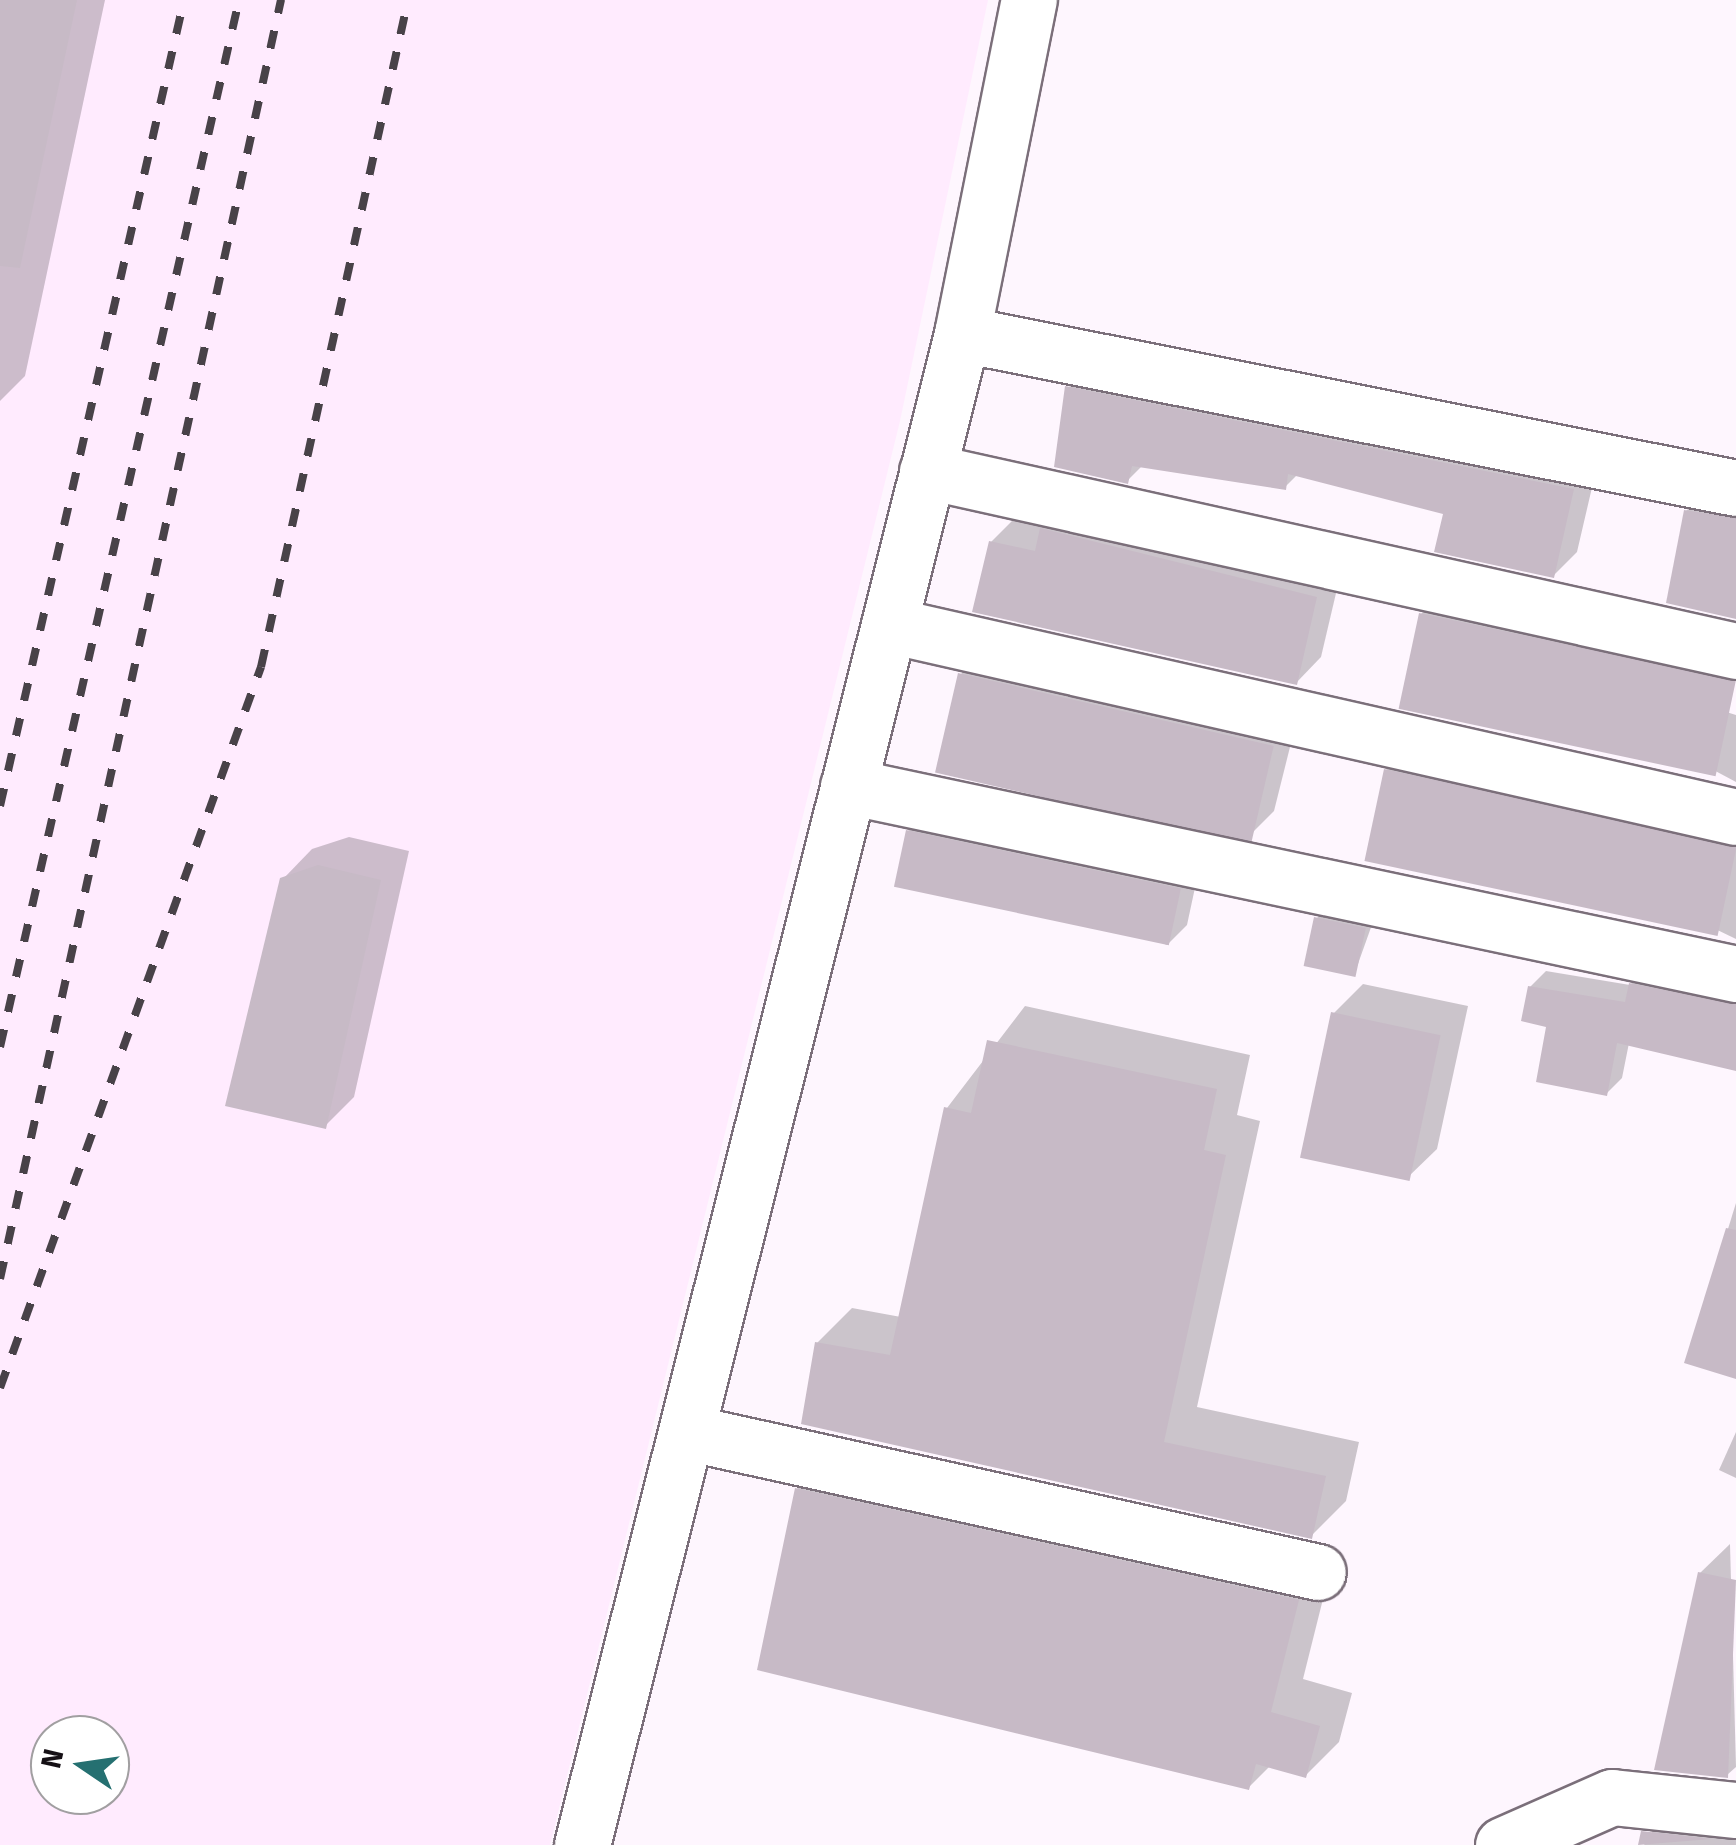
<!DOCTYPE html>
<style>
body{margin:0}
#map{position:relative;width:1736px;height:1845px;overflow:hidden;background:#fef6fe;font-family:"Fira Sans",sans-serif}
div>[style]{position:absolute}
.built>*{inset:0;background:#ffebfe}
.shadow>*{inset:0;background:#0003}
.building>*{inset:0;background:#c7bac6;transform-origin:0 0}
.roads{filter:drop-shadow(2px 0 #7b6f7a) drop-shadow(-2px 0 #7b6f7a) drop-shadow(0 2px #7b6f7a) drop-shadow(0 -2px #7b6f7a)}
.minor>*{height:55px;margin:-27.5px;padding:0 27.5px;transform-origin:27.5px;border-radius:27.5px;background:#fff}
.rail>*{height:8px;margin-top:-4px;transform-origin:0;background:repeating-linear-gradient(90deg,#484248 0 18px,transparent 0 36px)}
span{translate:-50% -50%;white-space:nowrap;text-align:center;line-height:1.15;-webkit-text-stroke:8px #fff;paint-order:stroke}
.north{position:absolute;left:30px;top:1715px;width:100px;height:100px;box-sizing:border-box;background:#fff;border:2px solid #a19fa1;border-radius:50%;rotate:283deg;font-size:28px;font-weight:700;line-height:40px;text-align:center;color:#151015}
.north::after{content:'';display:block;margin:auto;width:35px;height:45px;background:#257071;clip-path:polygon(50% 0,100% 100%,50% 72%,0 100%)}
</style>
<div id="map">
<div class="built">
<div style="clip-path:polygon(evenodd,0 0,988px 0,900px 421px,550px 1845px,0 1845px,0 0,50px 1735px,110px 1735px,110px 1795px,50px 1795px,50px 1735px)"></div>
</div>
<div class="shadow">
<div style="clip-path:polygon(0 0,105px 0,25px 376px,0 401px)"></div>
<div style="clip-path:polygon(1091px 364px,1597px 466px,1577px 552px,1553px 576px,1446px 512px,1298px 474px,1285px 487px,1143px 465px,1127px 481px,1068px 388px)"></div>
<div style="clip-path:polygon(1706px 491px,1736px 496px,1736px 614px,1686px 511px)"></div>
<div style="clip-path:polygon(1016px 517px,1341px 572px,1321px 657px,1296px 683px,991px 542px)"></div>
<div style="clip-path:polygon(1442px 593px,1731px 657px,1720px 710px,1736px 715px,1736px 782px,1421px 614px)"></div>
<div style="clip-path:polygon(986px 649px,1297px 719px,1274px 811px,1249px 836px,961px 674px)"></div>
<div style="clip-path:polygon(1407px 750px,1736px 824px,1736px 939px,1386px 770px)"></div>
<div style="clip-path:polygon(928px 812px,1199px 869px,1187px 925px,1167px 945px,908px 831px)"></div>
<div style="clip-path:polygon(349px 837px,409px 851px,354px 1097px,325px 1126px,283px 879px,312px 849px)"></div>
<div style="clip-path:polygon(1326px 909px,1374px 919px,1354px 975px,1317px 918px)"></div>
<div style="clip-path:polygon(1647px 969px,1736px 987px,1736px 1067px,1629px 1043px,1622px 1078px,1606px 1094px,1548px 1025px,1530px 987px,1546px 971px,1630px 985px)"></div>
<div style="clip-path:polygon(1363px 984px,1468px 1006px,1437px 1149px,1407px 1178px,1334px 1013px)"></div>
<div style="clip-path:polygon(1025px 1006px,1250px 1055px,1237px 1115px,1260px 1121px,1197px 1407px,1359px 1442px,1346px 1501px,1311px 1536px,817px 1343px,852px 1308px,901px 1317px,947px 1108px)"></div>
<div style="clip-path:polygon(1736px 1203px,1736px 1377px,1687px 1361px)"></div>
<div style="clip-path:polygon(1736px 1432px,1736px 1478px,1719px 1470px)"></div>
<div style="clip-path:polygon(830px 1456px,1331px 1567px,1303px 1679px,1352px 1693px,1339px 1742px,1306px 1775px,1270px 1766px,1249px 1787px,797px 1489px)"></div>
<div style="clip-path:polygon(1730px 1544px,1736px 1767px,1727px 1775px,1700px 1573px)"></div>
<div style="clip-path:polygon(1664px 1813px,1736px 1820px,1736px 1845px,1644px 1845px)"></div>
</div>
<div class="building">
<div style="clip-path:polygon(0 0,77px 0,20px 268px,0 266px)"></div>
<div style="clip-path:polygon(1065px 386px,1574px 489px,1554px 578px,1434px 552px,1443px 514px,1288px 474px,1286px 490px,1132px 466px,1128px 484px,1054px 467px)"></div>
<div style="clip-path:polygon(1684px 510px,1736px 518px,1736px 619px,1666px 603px)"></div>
<div style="clip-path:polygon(1040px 528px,1317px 597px,1297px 685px,972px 612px,989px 541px,1035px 551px)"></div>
<div style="left:1419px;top:613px;width:324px;height:98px;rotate:12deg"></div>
<div style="left:958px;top:673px;width:324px;height:102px;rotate:13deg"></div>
<div style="left:1384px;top:769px;width:361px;height:94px;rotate:12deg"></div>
<div style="left:906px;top:830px;width:281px;height:58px;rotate:12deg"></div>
<div style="clip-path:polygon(318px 865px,381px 880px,326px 1129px,225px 1106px,280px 878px)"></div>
<div style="left:1314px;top:917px;width:53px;height:50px;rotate:12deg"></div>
<div style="clip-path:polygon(1629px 983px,1736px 1004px,1736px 1071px,1617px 1043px,1607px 1096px,1536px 1082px,1546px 1027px,1521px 1021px,1528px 986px,1625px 1002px)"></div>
<div style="left:1331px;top:1012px;width:112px;height:149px;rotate:12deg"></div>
<div style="clip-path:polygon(987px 1040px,1217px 1089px,1204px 1150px,1226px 1155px,1164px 1442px,1326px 1476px,1312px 1539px,801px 1424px,815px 1342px,890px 1355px,944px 1107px,971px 1113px)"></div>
<div style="clip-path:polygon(1726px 1228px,1736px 1230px,1736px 1379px,1684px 1363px)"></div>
<div style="clip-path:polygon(795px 1488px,1299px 1600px,1271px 1712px,1320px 1726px,1306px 1778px,1256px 1764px,1249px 1790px,757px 1670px)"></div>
<div style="clip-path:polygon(1698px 1572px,1736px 1580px,1728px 1778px,1654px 1770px)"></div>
<div style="clip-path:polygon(1641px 1831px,1711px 1839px,1638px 1845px)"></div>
</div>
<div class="roads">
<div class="minor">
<div style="left:962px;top:334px;width:341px;rotate:-78.7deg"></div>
<div style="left:927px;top:471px;width:829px;rotate:12.54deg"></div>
<div style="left:889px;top:625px;width:868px;rotate:12.77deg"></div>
<div style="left:848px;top:786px;width:908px;rotate:11.95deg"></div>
<div style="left:686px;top:1432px;width:647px;rotate:12.49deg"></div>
<div style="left:582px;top:1845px;width:1558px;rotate:-75.88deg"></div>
<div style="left:962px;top:334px;width:789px;rotate:11.25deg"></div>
<div style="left:1503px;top:1845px;width:119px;rotate:-23.8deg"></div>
<div style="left:1612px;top:1797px;width:125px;rotate:6deg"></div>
</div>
</div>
<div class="rail">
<div style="left:0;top:806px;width:827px;rotate:-77.14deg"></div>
<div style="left:0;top:1047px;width:1074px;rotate:-77.14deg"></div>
<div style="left:0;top:1279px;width:1310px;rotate:-77.61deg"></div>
<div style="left:0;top:1388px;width:767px;rotate:-70.1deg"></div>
<div style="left:261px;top:667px;width:683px;rotate:-77.57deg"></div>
</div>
<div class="north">N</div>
</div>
